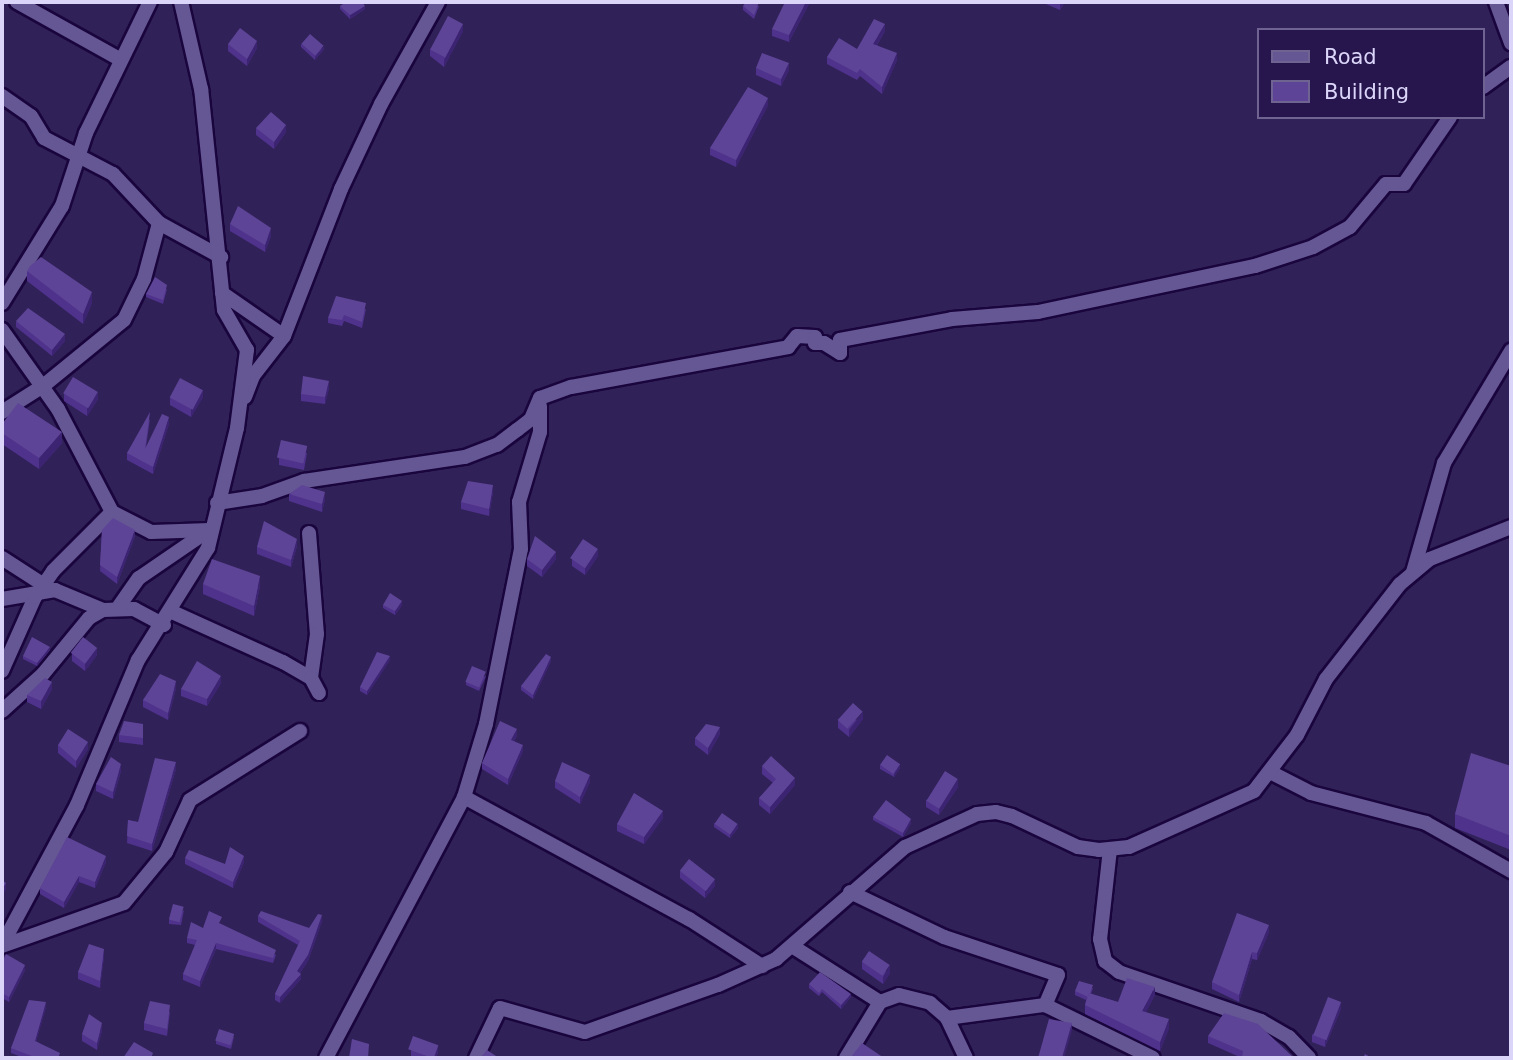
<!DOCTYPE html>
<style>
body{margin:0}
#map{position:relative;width:1513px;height:1060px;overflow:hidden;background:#302159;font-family:"DejaVu Sans",sans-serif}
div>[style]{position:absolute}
.roads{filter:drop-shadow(2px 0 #1a053d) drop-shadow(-2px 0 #1a053d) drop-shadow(0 2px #1a053d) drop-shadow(0 -2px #1a053d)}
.street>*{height:14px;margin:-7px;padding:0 7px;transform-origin:7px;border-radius:7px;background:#645794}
.wall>*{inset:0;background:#4f328b}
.shaded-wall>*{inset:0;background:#3c2472}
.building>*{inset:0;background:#5e4497;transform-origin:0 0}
span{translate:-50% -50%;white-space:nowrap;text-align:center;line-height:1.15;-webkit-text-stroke:6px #27164e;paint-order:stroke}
.frame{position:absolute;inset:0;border:4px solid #dbd6f9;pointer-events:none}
.legend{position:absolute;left:1257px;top:28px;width:228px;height:91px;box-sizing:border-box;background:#27164e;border:2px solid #6f6392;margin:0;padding:9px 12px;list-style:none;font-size:21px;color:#dbd6f9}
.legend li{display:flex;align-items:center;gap:14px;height:35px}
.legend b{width:35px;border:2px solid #6f6392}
</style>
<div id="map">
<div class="roads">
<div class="street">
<div style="left:17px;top:2px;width:119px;rotate:29.1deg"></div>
<div style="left:1496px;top:2px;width:44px;rotate:69.9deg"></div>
<div style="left:1483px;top:87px;width:34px;rotate:-36deg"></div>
<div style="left:2px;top:96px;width:35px;rotate:35deg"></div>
<div style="left:31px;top:116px;width:26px;rotate:59deg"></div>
<div style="left:44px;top:138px;width:78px;rotate:27.6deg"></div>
<div style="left:113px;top:174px;width:67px;rotate:46.8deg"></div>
<div style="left:159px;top:223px;width:71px;rotate:28.7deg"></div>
<div style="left:222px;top:293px;width:75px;rotate:34.7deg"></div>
<div style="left:2px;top:303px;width:114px;rotate:-58.3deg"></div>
<div style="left:62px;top:206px;width:77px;rotate:-71.8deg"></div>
<div style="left:86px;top:133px;width:146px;rotate:-64deg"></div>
<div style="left:2px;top:330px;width:97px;rotate:54.7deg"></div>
<div style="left:58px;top:409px;width:116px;rotate:62.3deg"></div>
<div style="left:112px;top:512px;width:44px;rotate:27.1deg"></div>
<div style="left:151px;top:532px;width:59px;rotate:-1.9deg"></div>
<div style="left:245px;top:397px;width:22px;rotate:-69deg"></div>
<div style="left:253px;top:376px;width:51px;rotate:-52.2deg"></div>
<div style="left:284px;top:336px;width:158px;rotate:-68.8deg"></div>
<div style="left:341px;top:189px;width:94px;rotate:-64.8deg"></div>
<div style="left:381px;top:104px;width:117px;rotate:-60.8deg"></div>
<div style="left:2px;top:412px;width:49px;rotate:-32.4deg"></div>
<div style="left:43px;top:386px;width:104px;rotate:-39.2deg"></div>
<div style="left:124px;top:320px;width:46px;rotate:-64deg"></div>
<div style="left:144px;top:279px;width:58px;rotate:-75deg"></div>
<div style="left:217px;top:503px;width:46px;rotate:-8.8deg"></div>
<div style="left:262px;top:496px;width:45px;rotate:-19.7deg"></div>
<div style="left:304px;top:481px;width:163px;rotate:-8.5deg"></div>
<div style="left:465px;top:457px;width:34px;rotate:-21deg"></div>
<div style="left:497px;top:445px;width:25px;rotate:-37deg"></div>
<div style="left:517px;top:430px;width:18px;rotate:-38deg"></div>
<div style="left:531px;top:419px;width:23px;rotate:-67deg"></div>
<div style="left:540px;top:398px;width:33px;rotate:-20deg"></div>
<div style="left:571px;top:387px;width:221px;rotate:-10.4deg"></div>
<div style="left:788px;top:347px;width:14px;rotate:-51deg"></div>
<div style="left:797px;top:336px;width:18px;rotate:3deg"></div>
<div style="left:815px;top:337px;width:6px;rotate:90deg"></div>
<div style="left:815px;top:343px;width:9px"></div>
<div style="left:824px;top:343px;width:19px;rotate:32deg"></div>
<div style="left:840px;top:353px;width:13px;rotate:-90deg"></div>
<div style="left:840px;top:340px;width:114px;rotate:-10.6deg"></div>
<div style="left:952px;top:319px;width:86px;rotate:-4.7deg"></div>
<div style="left:1038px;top:312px;width:222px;rotate:-12deg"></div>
<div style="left:1255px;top:266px;width:61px;rotate:-18.1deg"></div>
<div style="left:1313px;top:247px;width:42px;rotate:-28.4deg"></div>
<div style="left:1350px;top:227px;width:56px;rotate:-50.1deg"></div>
<div style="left:1386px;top:184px;width:18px"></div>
<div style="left:1404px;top:184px;width:81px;rotate:-55.5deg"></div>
<div style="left:309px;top:533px;width:101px;rotate:85.5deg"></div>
<div style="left:317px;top:634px;width:44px;rotate:97.8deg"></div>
<div style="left:2px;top:558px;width:57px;rotate:32.9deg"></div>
<div style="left:1413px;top:572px;width:113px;rotate:-74.1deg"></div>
<div style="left:1444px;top:463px;width:131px;rotate:-59.1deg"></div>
<div style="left:2px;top:599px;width:54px;rotate:-9.6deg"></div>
<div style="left:55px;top:590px;width:52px;rotate:22.6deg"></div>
<div style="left:117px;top:609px;width:38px;rotate:-55deg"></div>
<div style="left:139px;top:578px;width:85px;rotate:-34.4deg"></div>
<div style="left:170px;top:611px;width:124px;rotate:24.3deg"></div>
<div style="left:283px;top:662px;width:32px;rotate:30deg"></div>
<div style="left:311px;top:678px;width:17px;rotate:62deg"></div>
<div style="left:2px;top:671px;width:81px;rotate:-66deg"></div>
<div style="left:35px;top:597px;width:32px;rotate:-55deg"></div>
<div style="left:53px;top:571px;width:83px;rotate:-45deg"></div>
<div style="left:2px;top:711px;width:55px;rotate:-42.1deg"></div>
<div style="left:43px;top:674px;width:72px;rotate:-50.6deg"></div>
<div style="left:89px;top:618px;width:16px;rotate:-30deg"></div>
<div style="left:103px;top:610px;width:31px;rotate:-2deg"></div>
<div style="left:134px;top:609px;width:34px;rotate:28deg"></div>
<div style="left:1272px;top:773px;width:44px;rotate:27.1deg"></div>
<div style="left:1311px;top:793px;width:119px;rotate:14.6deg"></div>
<div style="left:1426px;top:823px;width:98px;rotate:29.5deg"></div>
<div style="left:464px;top:797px;width:256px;rotate:28.5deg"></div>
<div style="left:689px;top:919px;width:87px;rotate:32.8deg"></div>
<div style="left:1110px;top:849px;width:91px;rotate:96.3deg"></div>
<div style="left:1100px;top:939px;width:23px;rotate:77deg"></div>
<div style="left:1105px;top:961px;width:18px;rotate:38deg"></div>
<div style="left:1119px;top:972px;width:150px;rotate:19deg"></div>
<div style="left:1261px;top:1021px;width:32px;rotate:30deg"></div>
<div style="left:1289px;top:1037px;width:29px;rotate:46deg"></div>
<div style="left:850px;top:892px;width:104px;rotate:25.6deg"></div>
<div style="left:944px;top:937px;width:120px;rotate:18.4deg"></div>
<div style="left:1058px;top:975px;width:33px;rotate:113deg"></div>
<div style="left:1045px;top:1005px;width:120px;rotate:26.1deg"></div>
<div style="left:2px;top:945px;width:159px;rotate:-61.8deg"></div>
<div style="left:77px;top:805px;width:157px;rotate:-67.2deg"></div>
<div style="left:138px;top:660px;width:132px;rotate:-58deg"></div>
<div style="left:208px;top:548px;width:123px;rotate:-76.4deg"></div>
<div style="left:237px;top:428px;width:79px;rotate:-82.7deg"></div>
<div style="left:247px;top:350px;width:46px;rotate:-119.9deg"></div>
<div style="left:224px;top:310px;width:222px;rotate:-95.9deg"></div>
<div style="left:201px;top:89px;width:89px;rotate:-102.9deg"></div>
<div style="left:2px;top:946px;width:129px;rotate:-19.4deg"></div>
<div style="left:124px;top:903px;width:66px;rotate:-50.5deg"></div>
<div style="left:166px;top:852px;width:57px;rotate:-65.2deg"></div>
<div style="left:190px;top:800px;width:130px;rotate:-32.1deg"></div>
<div style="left:792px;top:946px;width:104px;rotate:32.5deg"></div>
<div style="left:880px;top:1002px;width:20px;rotate:-20deg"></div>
<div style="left:899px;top:995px;width:32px;rotate:14deg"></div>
<div style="left:930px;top:1003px;width:23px;rotate:41deg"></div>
<div style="left:947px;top:1018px;width:44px;rotate:64.6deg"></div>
<div style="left:947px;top:1018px;width:99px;rotate:-7.6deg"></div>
<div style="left:326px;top:1058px;width:295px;rotate:-62.1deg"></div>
<div style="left:464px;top:797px;width:76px;rotate:-73.2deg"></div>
<div style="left:486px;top:724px;width:178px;rotate:-78.7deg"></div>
<div style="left:521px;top:549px;width:47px;rotate:-92.4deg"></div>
<div style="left:519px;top:502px;width:73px;rotate:-73.3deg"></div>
<div style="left:540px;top:432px;width:26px;rotate:-90deg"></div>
<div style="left:476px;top:1058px;width:55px;rotate:-64.4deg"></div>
<div style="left:500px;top:1008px;width:88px;rotate:15.8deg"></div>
<div style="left:585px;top:1032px;width:141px;rotate:-19.5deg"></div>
<div style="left:718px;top:985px;width:64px;rotate:-24.1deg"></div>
<div style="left:776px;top:959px;width:171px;rotate:-41deg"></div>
<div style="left:905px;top:847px;width:79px;rotate:-24.6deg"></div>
<div style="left:977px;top:814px;width:19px;rotate:-6deg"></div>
<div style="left:996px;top:812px;width:16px;rotate:14deg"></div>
<div style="left:1012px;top:816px;width:73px;rotate:25.2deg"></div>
<div style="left:1078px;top:847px;width:21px;rotate:8deg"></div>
<div style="left:1099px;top:850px;width:30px;rotate:-6deg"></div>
<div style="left:1129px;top:847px;width:137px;rotate:-24.1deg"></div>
<div style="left:1254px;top:791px;width:71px;rotate:-52.5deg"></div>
<div style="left:1297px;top:735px;width:63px;rotate:-62.6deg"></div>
<div style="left:1326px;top:679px;width:120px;rotate:-52.1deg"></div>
<div style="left:1400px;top:584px;width:39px;rotate:-40deg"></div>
<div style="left:1430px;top:559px;width:87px;rotate:-21.6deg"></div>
<div style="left:846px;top:1058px;width:66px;rotate:-58.7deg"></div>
</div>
</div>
<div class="wall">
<div style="clip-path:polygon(810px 2px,789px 42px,772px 36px,772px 29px)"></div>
<div style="clip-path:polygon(1041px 2px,1065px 2px,1060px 10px)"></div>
<div style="clip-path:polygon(340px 6px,365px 9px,350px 19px,340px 9px)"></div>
<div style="clip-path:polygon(743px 6px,759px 6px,754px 19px,743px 10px)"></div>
<div style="clip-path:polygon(463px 31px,444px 67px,430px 56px,430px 49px)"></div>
<div style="clip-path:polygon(885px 31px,877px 45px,897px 60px,882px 94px,860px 76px,857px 80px,827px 64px,827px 57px,857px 49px)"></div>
<div style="clip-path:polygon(228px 44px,257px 48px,247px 66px,228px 51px)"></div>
<div style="clip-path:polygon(301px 44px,324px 49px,315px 60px,301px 47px)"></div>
<div style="clip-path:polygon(756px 68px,789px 70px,781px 86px,756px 75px)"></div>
<div style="clip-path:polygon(768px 105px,736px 167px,710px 155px,710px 148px)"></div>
<div style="clip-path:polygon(256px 128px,286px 132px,274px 149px,256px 135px)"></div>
<div style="clip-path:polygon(230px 224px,271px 236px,265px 252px,230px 231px)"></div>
<div style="clip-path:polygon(27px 271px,92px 303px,83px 324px,27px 281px)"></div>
<div style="clip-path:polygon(167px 289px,163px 304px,146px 297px,146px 294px)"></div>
<div style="clip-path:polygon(366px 309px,362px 328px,344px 321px,342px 326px,328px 323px,328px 318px)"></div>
<div style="clip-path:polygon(16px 321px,65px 341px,52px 356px,16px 327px)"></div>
<div style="clip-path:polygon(329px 388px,325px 404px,301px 401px,301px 394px)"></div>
<div style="clip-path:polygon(64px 394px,98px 399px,87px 416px,64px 401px)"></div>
<div style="clip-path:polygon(203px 397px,191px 417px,170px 405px,170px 398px)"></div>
<div style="clip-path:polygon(150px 419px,146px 447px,169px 424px,153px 474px,127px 460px,127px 453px)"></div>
<div style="clip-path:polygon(2px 424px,62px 443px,39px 469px,2px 444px)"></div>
<div style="clip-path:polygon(307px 453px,304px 470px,279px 465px,279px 458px)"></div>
<div style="clip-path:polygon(493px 492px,489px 516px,461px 509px,461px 502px)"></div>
<div style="clip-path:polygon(289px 494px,325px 499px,322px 512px,289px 501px)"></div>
<div style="clip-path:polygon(102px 530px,135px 536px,117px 584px,100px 571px)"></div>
<div style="clip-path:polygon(297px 546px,291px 567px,257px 554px,257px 547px)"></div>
<div style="clip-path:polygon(598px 556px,585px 575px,572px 566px,572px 559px)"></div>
<div style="clip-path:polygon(527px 559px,556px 559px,542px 577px,527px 566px)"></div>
<div style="clip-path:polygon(203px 584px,260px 586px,254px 616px,203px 594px)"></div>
<div style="clip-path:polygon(383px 605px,402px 605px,395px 615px,383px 608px)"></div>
<div style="clip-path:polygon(50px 650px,37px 666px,23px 659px,23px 656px)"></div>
<div style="clip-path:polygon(72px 654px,97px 655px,85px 671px,72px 661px)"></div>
<div style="clip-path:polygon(390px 660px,367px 695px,360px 691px,360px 687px)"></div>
<div style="clip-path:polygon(551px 661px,533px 699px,521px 690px,521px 686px)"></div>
<div style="clip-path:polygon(486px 676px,479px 691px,466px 685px,466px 682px)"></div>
<div style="clip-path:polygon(221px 683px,207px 706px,181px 696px,181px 689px)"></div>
<div style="clip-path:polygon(176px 688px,168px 720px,143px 707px,143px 700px)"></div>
<div style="clip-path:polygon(52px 689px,41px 709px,27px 702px,27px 695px)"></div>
<div style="clip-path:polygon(863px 719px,849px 737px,838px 728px,838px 721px)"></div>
<div style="clip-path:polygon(143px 724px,143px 745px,119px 742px,119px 735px)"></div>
<div style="clip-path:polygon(720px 734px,708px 755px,695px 745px,695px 738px)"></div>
<div style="clip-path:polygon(517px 736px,514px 741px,523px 751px,508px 785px,482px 769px,482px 763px)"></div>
<div style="clip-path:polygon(58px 745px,88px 749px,76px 768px,58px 753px)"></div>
<div style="clip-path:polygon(880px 765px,900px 768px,894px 777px,880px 769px)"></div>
<div style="clip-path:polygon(762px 766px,795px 785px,770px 814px,759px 805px,759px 798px,773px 783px,762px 774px)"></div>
<div style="clip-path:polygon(1511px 766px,1511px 850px,1455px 828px,1455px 814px)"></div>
<div style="clip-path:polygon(176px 769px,152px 851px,127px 843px,128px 820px,138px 822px)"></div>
<div style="clip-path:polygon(121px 771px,113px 799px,96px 791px,96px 784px)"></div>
<div style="clip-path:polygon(555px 781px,590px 782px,580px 804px,555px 788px)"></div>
<div style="clip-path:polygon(958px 787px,939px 815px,926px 807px,926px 800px)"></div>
<div style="clip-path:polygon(873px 817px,911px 823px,903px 837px,873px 820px)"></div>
<div style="clip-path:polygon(663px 818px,644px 844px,617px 831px,617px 824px)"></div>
<div style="clip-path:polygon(714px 823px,738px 828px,730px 838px,714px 827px)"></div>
<div style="clip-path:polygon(185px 858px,225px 864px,244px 862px,233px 888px,185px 864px)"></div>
<div style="clip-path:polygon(106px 862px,95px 888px,79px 882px,64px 908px,40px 894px,40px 888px)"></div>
<div style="clip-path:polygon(680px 871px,715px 886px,705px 898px,680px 878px)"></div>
<div style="clip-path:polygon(184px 910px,181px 925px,169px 924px,169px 920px)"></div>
<div style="clip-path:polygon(258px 916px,309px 928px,322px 921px,308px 961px,300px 973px,301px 979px,280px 1003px,275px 1000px,275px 994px,298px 945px,258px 922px)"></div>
<div style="clip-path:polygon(221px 924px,276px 955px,273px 963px,216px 949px,200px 987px,183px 980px,183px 974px,195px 945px,187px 943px,187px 938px,203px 928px)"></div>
<div style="clip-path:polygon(1269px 932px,1257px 960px,1252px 959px,1239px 1002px,1212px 989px,1212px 982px)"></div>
<div style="clip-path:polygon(104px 956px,100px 988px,78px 979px,78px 972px)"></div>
<div style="clip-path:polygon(2px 962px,25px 970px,9px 1002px,2px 998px)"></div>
<div style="clip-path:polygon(862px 962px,890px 973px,883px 984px,862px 969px)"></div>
<div style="clip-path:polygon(809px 984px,851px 997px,841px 1009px,822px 992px,819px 996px,809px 988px)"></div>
<div style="clip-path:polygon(1093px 988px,1091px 994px,1118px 1002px,1155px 995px,1146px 1012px,1169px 1028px,1160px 1051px,1085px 1014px,1085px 1005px,1086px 1000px,1075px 995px,1075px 991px)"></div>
<div style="clip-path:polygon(46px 1007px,36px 1041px,60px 1058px,24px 1058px,11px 1053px,11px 1048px)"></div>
<div style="clip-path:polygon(1341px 1009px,1325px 1047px,1312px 1042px,1312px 1035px)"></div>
<div style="clip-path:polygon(170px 1012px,167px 1036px,144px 1030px,144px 1023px)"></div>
<div style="clip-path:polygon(102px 1030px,97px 1050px,82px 1041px,82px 1034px)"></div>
<div style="clip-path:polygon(1208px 1036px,1294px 1058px,1242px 1058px,1208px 1043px)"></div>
<div style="clip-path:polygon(234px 1037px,231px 1049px,216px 1044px,216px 1041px)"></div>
<div style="clip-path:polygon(411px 1050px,438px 1052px,436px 1058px,414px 1058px,411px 1057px)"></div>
</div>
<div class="shaded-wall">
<div style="clip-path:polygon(806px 2px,810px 2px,789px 42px,789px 35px)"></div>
<div style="clip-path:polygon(1061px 2px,1065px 2px,1060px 10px,1060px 3px)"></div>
<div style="clip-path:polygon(365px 6px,365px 9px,350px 19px,350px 15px)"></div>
<div style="clip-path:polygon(463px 24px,463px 31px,444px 67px,444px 60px)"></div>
<div style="clip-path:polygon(885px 24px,885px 31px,873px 51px,873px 44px)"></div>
<div style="clip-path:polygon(257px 41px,257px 48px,247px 66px,247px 59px)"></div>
<div style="clip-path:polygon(324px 46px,324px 49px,315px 60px,315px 57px)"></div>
<div style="clip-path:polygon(897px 53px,897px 60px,882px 94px,882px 87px)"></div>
<div style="clip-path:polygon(789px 63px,789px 70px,781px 86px,781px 79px)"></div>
<div style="clip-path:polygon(768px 98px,768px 105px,736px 167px,736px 160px)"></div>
<div style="clip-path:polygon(286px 125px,286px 132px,274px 149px,274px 142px)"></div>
<div style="clip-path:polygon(271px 228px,271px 236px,265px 252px,265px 245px)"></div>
<div style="clip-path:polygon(92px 292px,92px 303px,83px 324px,83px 314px)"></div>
<div style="clip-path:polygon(65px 334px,65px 341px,52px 356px,52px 350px)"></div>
<div style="clip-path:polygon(329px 381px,329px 388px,325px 404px,325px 397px)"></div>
<div style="clip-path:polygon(203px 390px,203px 397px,191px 417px,191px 409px)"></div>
<div style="clip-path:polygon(98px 392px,98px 399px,87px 416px,87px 409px)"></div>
<div style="clip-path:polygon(169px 417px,169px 424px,153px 474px,153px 467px)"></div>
<div style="clip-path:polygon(62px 432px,62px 443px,39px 469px,39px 458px)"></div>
<div style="clip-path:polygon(493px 485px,493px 492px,489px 516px,489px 509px)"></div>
<div style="clip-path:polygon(325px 492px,325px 499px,322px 512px,322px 504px)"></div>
<div style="clip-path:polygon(135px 530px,135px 536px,117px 584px,117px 577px)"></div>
<div style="clip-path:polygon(297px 539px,297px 546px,291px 567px,291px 560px)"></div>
<div style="clip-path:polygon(598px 549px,598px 556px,585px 575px,585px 568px)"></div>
<div style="clip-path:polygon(556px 552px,556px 559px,542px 577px,542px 570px)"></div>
<div style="clip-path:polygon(260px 576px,260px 586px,254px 616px,254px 606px)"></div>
<div style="clip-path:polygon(402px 601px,402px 605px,395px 615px,395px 611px)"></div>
<div style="clip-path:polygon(50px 647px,50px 650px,37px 666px,37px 663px)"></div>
<div style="clip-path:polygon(97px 648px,97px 655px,85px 671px,85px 664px)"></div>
<div style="clip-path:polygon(390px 656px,390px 660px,367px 695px,367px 691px)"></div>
<div style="clip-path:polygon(551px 657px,551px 661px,533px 699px,533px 695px)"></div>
<div style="clip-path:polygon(221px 676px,221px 683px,207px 706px,207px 699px)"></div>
<div style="clip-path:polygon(176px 681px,176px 688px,168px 720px,168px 713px)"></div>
<div style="clip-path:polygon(52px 682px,52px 689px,41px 709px,41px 701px)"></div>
<div style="clip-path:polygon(863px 712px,863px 719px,849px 737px,849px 730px)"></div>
<div style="clip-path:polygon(720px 727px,720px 734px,708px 755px,708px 748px)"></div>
<div style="clip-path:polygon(517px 729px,517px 736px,511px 746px,511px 740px)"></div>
<div style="clip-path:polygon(88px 742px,88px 749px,76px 768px,76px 761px)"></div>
<div style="clip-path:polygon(523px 745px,523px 751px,508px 785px,508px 779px)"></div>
<div style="clip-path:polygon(176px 762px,176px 769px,152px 851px,152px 844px)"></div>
<div style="clip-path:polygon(121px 764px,121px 771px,113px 799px,113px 792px)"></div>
<div style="clip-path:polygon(900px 764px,900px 768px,894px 777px,894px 774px)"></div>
<div style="clip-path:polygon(590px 775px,590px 782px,580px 804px,580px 797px)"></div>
<div style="clip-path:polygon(795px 778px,795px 785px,770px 814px,770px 807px)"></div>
<div style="clip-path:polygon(958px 779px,958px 787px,939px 815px,939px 808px)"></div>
<div style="clip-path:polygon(663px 811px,663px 818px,644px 844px,644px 837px)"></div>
<div style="clip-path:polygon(911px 819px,911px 823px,903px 837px,903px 833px)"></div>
<div style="clip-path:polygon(738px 824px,738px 828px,730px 838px,730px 834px)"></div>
<div style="clip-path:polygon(106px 856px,106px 862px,95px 888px,95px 882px)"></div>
<div style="clip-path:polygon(244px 856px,244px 862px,233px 888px,233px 882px)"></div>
<div style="clip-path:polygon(79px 876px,79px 882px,64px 908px,64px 902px)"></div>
<div style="clip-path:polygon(715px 879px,715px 886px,705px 898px,705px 891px)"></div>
<div style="clip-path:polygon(6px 883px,6px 889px,2px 896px,2px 890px)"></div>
<div style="clip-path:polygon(322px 915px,322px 921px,308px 961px,297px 977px,297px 971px)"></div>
<div style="clip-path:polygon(1269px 925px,1269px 932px,1257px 960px,1257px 953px)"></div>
<div style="clip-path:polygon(216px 943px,216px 949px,200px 987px,200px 981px)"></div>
<div style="clip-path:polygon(104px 949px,104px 956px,100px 988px,100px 981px)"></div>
<div style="clip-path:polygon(1252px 952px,1252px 959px,1239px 1002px,1239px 995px)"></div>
<div style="clip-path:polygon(25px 965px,25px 970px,9px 1002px,9px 997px)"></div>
<div style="clip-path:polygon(890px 965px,890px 973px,883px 984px,883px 977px)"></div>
<div style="clip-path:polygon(301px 974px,301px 979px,280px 1003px,280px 997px)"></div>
<div style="clip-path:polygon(1155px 987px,1155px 995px,1142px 1020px,1142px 1011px)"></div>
<div style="clip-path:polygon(851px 994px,851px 997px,841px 1009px,841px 1005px)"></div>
<div style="clip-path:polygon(46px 1002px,46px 1007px,35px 1046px,35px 1041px)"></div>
<div style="clip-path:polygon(1341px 1002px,1341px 1009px,1325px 1047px,1325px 1040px)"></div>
<div style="clip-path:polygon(1169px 1019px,1169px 1028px,1160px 1051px,1160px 1042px)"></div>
<div style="clip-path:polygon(102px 1023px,102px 1030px,97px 1050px,97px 1043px)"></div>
<div style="clip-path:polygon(1072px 1023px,1072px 1030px,1064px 1058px,1062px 1058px)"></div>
<div style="clip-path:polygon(438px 1045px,438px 1052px,436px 1058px,433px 1058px)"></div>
</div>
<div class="building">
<div style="clip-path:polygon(346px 2px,362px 2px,365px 6px,350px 15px,340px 6px)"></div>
<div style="clip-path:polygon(746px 2px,759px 2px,754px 15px,743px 6px)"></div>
<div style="clip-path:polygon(785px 2px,806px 2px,789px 35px,772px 29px)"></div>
<div style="left:448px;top:16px;width:17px;height:38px;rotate:28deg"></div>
<div style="clip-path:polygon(874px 19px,885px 24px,873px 44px,897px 53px,882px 87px,860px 69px,857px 73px,827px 57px,839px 38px,857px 49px)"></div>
<div style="clip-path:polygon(240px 28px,257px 41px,247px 59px,228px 44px)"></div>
<div style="left:310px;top:34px;width:18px;height:13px;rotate:41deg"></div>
<div style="clip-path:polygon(762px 53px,789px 63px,781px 79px,756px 68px)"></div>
<div style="clip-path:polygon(748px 87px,768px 98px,736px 160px,710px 148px)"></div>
<div style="clip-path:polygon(271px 112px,286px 125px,274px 142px,256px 128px)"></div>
<div style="clip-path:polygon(238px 206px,271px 228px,265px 245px,230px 224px)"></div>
<div style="clip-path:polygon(41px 257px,92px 292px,83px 314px,27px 271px,30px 266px)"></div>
<div style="clip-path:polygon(155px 277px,167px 285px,163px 300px,146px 294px)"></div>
<div style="clip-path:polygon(336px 296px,366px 303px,362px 322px,344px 315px,342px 320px,328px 318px)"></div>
<div style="clip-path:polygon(28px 308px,65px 334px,52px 350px,16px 321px)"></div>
<div style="clip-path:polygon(303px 376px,329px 381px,325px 397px,301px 394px)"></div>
<div style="left:73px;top:377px;width:29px;height:19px;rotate:31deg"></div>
<div style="left:180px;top:378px;width:26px;height:22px;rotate:28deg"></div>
<div style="clip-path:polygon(18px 403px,62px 432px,39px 458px,2px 433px,2px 424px)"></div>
<div style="clip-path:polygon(150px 412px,145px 449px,162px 414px,169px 417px,153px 467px,127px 453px)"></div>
<div style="left:281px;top:440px;width:27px;height:18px;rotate:13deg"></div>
<div style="clip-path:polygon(468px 481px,493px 485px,489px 509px,461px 502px)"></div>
<div style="clip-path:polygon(302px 485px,325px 492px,322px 504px,289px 494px)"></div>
<div style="clip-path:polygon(113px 518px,135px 530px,117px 577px,100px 565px,102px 530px)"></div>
<div style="clip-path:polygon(264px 521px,297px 539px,291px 560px,257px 547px)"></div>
<div style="clip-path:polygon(535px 536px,556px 552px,542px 570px,527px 559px)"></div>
<div style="left:583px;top:539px;width:18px;height:23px;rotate:34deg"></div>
<div style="clip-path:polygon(212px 559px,260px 576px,254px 606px,203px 584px)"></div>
<div style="clip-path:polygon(390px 593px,402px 601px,395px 611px,383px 605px)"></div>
<div style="clip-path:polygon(32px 637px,50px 647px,37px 663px,23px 656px)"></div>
<div style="left:83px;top:637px;width:18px;height:20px;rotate:38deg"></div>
<div style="clip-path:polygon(377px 652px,390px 656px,367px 691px,360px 687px)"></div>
<div style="clip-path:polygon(546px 654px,551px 657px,533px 695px,521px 686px)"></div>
<div style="clip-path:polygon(197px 661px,221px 676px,207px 699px,181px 689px)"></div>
<div style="left:472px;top:666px;width:15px;height:17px;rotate:23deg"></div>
<div style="clip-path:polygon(160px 674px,176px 681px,168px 713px,143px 700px)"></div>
<div style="clip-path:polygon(45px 678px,52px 682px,41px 701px,27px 695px)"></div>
<div style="left:853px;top:703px;width:13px;height:23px;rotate:42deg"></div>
<div style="clip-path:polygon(124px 721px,143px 724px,143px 738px,119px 735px)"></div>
<div style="clip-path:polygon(500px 721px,517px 729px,511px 740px,523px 745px,508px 779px,482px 763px)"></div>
<div style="clip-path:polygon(706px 724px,720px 727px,708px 748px,695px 738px)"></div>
<div style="clip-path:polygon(68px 729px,88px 742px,76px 761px,58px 745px)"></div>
<div style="clip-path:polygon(1471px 753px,1511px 766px,1511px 836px,1455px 814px)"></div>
<div style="left:887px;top:755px;width:16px;height:12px;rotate:35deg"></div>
<div style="clip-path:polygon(771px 756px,795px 778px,770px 807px,759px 798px,776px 779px,762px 766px)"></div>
<div style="clip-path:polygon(111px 757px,121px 764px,113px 792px,96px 784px)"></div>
<div style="clip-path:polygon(155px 758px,176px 762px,152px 844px,127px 836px,128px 820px,138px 822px)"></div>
<div style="clip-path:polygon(562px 762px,590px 775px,580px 797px,555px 781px)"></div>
<div style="left:945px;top:771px;width:15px;height:35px;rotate:32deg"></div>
<div style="clip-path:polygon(634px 793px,663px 811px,644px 837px,617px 824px)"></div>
<div style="clip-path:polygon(886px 800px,911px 819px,903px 833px,873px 817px)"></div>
<div style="left:722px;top:813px;width:19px;height:13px;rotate:35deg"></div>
<div style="clip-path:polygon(67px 837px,106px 856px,95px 882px,79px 876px,64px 902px,40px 888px)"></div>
<div style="clip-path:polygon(230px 847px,244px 856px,233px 882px,185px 858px,189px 850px,225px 864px)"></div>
<div style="left:689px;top:859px;width:33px;height:15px;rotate:38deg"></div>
<div style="clip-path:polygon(2px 880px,6px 883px,2px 890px)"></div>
<div style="left:173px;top:904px;width:11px;height:16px;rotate:15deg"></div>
<div style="clip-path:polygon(209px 911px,222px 917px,219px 923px,276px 950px,273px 958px,216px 943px,200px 981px,183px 974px,197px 940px,187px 938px,191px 922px,203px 928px)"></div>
<div style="clip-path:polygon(261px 911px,309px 928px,318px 914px,322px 915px,308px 955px,297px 971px,301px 974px,280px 997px,275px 994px,300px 941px,258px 916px)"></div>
<div style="clip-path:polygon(1237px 913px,1269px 925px,1257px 953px,1252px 952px,1239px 995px,1212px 982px)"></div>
<div style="clip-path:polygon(89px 944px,104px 949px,100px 981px,78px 972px)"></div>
<div style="left:869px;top:951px;width:25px;height:13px;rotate:34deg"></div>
<div style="clip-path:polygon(6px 954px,25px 965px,9px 997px,2px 993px,2px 962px)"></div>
<div style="clip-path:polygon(820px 972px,851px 994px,841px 1005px,822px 989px,819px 993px,809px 984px)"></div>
<div style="clip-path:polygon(1127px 978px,1155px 987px,1142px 1011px,1169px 1019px,1160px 1042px,1085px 1005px,1089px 993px,1118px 1002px)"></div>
<div style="clip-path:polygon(1079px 981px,1093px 985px,1090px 993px,1089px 993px,1088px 997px,1075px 991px)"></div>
<div style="left:1328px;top:997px;width:14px;height:41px;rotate:21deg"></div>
<div style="clip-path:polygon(29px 1000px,46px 1002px,35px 1041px,60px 1053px,58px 1058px,37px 1058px,11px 1048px)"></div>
<div style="clip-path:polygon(150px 1001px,170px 1005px,167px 1029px,144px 1023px)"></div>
<div style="clip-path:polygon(1224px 1013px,1258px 1024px,1294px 1058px,1242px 1058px,1243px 1051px,1208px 1036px)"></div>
<div style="clip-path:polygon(89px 1014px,102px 1023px,97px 1043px,82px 1034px)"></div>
<div style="clip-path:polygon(1049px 1019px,1072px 1023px,1062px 1058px,1038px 1058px)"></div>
<div style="left:219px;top:1029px;width:16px;height:12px;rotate:18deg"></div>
<div style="left:413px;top:1036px;width:27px;height:14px;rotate:20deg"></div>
<div style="clip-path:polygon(352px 1039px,369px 1044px,368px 1058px,349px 1058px)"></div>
<div style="clip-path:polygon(134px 1042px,153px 1053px,151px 1058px,123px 1058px)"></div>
<div style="clip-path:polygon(862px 1043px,884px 1058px,850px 1058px)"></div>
<div style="clip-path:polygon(487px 1050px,499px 1058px,480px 1058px)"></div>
<div style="clip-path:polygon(1365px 1054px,1372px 1058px,1363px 1058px)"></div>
</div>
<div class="frame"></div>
<ul class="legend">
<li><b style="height:9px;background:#645794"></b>Road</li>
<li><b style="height:19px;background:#5e4497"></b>Building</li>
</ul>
</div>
